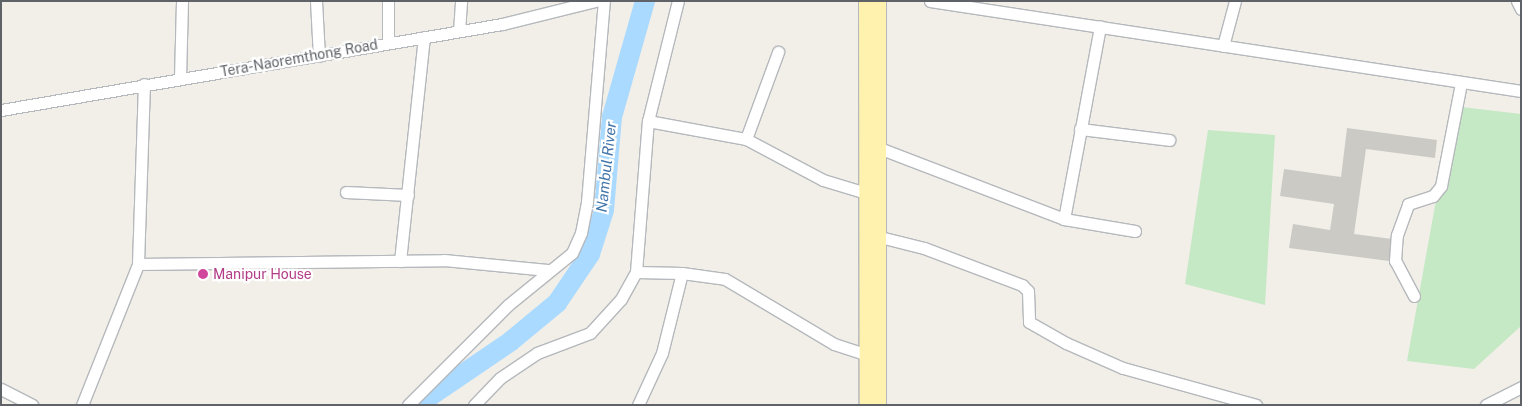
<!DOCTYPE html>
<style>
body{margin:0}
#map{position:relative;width:1522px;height:406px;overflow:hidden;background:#f1efe8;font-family:"Public Sans",sans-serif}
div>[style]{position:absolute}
.green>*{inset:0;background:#c5e8c5}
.river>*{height:20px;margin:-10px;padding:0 10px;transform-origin:10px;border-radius:10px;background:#aadaff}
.building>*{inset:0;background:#cccac5}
.roads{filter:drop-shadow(1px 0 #b5b8bc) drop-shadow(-1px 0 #b5b8bc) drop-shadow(0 1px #b5b8bc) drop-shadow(0 -1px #b5b8bc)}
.minor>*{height:11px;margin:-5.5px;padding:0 5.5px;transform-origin:5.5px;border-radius:5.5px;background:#fff}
.major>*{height:15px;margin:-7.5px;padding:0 7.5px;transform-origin:7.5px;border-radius:7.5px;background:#fff2af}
.dots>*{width:14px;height:14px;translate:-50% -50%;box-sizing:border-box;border:2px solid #fff;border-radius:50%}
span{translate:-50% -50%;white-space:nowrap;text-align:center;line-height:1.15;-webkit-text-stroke:4.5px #fff;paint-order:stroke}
.street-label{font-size:14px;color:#5f6368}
.hotel-label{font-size:14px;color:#b23c85}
.left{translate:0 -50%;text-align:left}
.water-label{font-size:15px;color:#4174aa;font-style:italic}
.frame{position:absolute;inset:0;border:2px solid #5f6368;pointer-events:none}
</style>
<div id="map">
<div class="green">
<div style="clip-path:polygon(1453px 106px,1521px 114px,1521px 326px,1474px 369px,1407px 361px)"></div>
<div style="clip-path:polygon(1208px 130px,1275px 135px,1265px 305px,1185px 284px)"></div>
</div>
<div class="river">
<div style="left:417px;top:405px;width:114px;rotate:-34.2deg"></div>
<div style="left:511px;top:341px;width:60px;rotate:-39.6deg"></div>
<div style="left:557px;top:303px;width:59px;rotate:-56deg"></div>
<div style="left:590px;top:254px;width:46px;rotate:-72.3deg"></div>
<div style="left:604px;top:210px;width:93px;rotate:-85.1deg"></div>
<div style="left:612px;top:117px;width:121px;rotate:-74.1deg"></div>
</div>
<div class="building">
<div style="clip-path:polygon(1347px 128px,1437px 140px,1435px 158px,1366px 149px,1354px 234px,1392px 239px,1389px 261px,1289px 248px,1293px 224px,1330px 230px,1334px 204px,1280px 196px,1284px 169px,1341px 177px)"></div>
</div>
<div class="roads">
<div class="minor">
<div style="left:316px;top:1px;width:55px;rotate:86.9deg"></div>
<div style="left:930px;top:1px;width:598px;rotate:8.66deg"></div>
<div style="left:1517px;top:1px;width:9px;rotate:63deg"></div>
<div style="left:459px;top:31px;width:30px;rotate:-86deg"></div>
<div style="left:388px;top:43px;width:42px;rotate:-90deg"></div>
<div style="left:1223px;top:46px;width:47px;rotate:-75.1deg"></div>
<div style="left:180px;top:78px;width:77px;rotate:-88.5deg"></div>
<div style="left:1px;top:110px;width:508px;rotate:-9.74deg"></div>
<div style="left:502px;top:24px;width:96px;rotate:-13.9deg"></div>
<div style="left:648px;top:121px;width:100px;rotate:10.4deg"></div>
<div style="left:746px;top:139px;width:87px;rotate:28deg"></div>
<div style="left:823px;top:180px;width:45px;rotate:16.8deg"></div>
<div style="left:1080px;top:129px;width:90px;rotate:7deg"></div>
<div style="left:746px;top:139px;width:93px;rotate:-69.8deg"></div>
<div style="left:879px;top:148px;width:198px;rotate:21deg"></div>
<div style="left:1064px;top:219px;width:72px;rotate:9.6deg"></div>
<div style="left:346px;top:192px;width:62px;rotate:2.8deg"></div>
<div style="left:1064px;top:219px;width:196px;rotate:-79.4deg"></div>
<div style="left:872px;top:235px;width:54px;rotate:14deg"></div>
<div style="left:924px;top:248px;width:105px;rotate:20.7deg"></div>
<div style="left:1022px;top:285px;width:8px;rotate:45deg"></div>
<div style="left:1028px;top:291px;width:31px;rotate:88deg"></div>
<div style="left:1029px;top:322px;width:43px;rotate:29.6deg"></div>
<div style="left:1066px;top:343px;width:62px;rotate:23.7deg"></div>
<div style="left:1123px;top:368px;width:138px;rotate:15.5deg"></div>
<div style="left:400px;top:261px;width:225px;rotate:-83.9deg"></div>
<div style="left:138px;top:264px;width:306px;rotate:-0.7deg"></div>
<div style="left:444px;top:260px;width:104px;rotate:5.5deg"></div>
<div style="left:636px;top:272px;width:151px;rotate:-85.5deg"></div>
<div style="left:648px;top:121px;width:124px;rotate:-76deg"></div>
<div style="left:1414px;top:296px;width:40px;rotate:-118deg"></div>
<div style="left:1395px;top:261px;width:26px;rotate:-86deg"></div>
<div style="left:1397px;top:235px;width:33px;rotate:-70deg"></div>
<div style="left:1408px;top:204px;width:26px;rotate:-18deg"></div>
<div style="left:1433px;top:196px;width:13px;rotate:-51deg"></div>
<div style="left:1441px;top:186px;width:105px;rotate:-79deg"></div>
<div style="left:1px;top:389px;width:35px;rotate:27deg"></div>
<div style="left:82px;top:405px;width:152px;rotate:-68.3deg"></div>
<div style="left:138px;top:264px;width:180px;rotate:-88.1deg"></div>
<div style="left:408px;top:405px;width:141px;rotate:-45deg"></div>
<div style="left:508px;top:305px;width:82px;rotate:-39.1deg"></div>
<div style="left:572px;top:253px;width:22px;rotate:-66deg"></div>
<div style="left:581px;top:233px;width:32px;rotate:-79deg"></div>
<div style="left:587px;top:202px;width:202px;rotate:-85.2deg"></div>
<div style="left:474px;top:405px;width:37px;rotate:-46deg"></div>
<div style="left:500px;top:378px;width:45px;rotate:-34deg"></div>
<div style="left:537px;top:353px;width:57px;rotate:-20.7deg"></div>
<div style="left:590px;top:333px;width:46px;rotate:-47.6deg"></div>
<div style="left:621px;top:299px;width:31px;rotate:-61deg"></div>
<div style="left:636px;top:272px;width:46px;rotate:1.2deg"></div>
<div style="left:638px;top:405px;width:57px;rotate:-65.2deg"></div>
<div style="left:662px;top:353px;width:82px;rotate:-76deg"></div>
<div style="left:682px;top:273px;width:43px;rotate:7.9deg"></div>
<div style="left:725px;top:279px;width:127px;rotate:30.8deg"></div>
<div style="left:834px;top:344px;width:42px;rotate:18deg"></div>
<div style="left:1486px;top:405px;width:39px;rotate:-27deg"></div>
</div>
<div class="major">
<div style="left:866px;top:1px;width:404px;rotate:89.9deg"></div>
<div style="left:878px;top:405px;width:404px;rotate:-90deg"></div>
</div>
</div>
<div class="dots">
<div style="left:203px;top:274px;background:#d1479c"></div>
</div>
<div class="street-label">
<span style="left:299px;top:58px;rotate:-10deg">Tera-Naoremthong Road</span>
</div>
<div class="hotel-label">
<span class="left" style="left:213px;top:274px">Manipur House</span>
</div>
<div class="water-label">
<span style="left:606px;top:167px;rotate:-84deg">Nambul River</span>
</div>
<div class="frame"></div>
</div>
